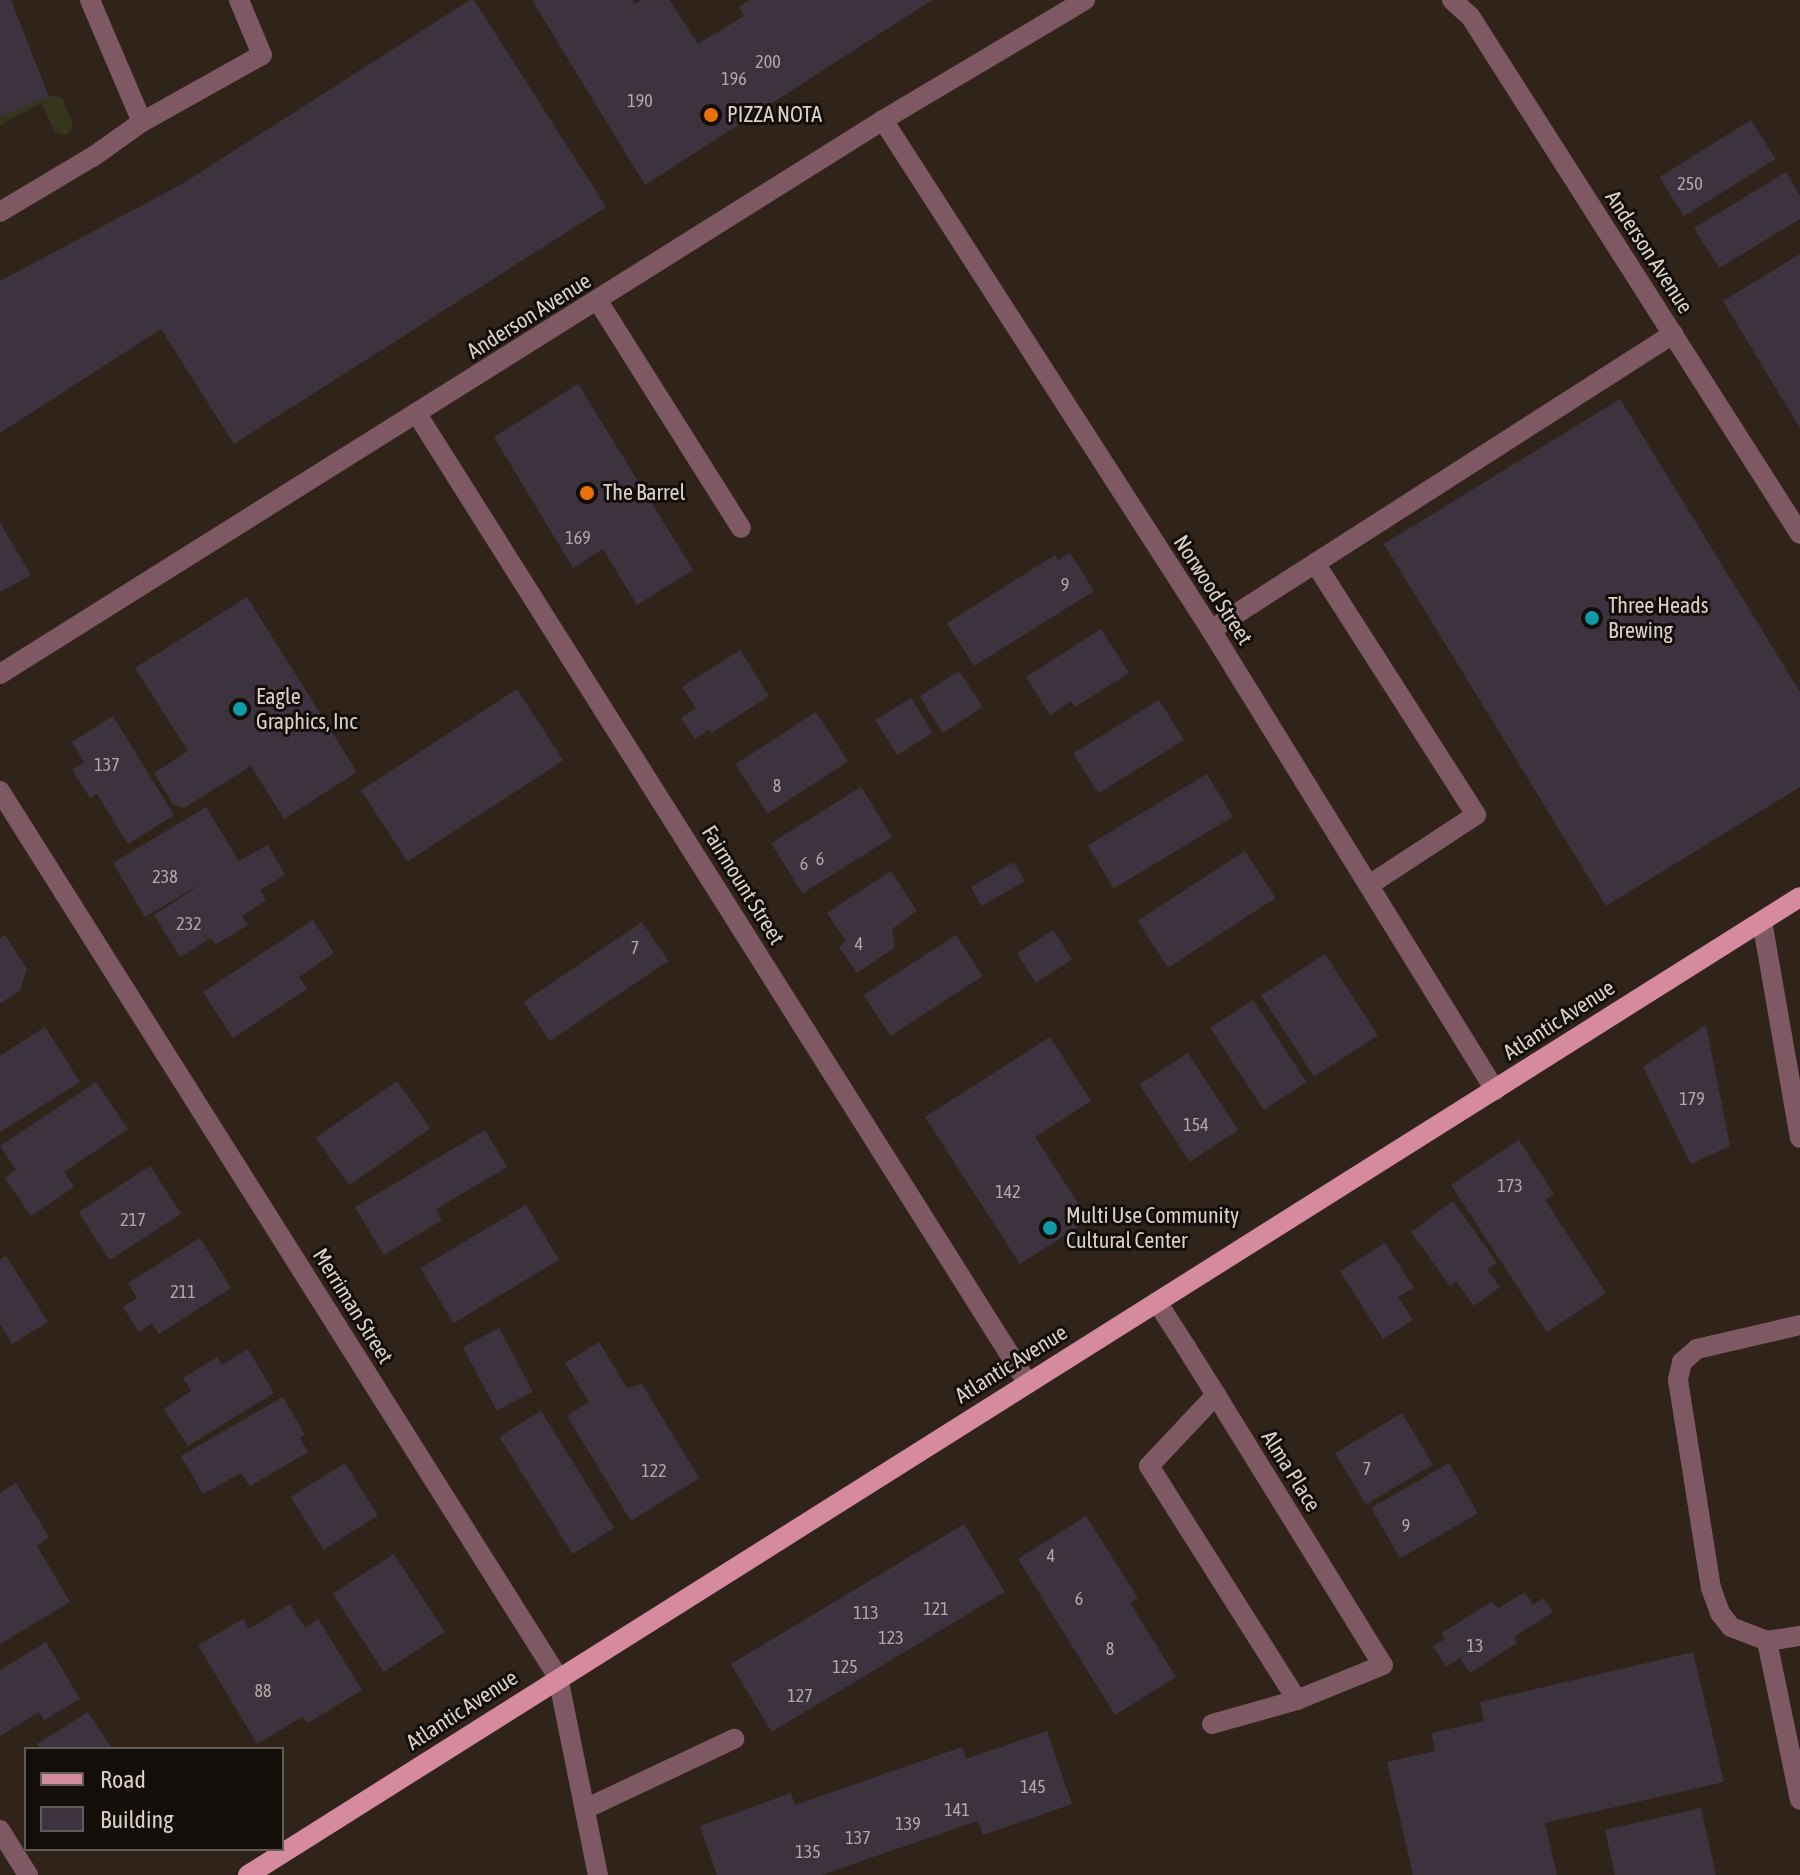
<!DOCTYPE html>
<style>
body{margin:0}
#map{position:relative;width:1800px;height:1875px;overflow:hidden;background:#30231a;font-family:"Asap Condensed",sans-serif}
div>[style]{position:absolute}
.green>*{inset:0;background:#34351b}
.building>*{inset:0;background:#3d333f;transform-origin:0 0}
.minor>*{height:20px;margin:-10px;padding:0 10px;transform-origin:10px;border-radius:10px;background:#7e5963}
.major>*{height:20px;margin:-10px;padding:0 10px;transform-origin:10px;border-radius:10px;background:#d68aa0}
.dots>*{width:22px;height:22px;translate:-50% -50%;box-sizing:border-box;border:4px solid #130e0a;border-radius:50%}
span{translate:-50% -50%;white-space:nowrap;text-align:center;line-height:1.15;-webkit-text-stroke:6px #130e0a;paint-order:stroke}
.number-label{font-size:18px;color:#b2a9a7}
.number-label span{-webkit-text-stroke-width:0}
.poi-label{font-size:22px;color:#d9d0ca}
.left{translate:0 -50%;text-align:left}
.street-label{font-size:22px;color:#d9d0ca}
.legend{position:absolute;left:24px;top:1747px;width:260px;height:104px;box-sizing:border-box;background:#130e0a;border:2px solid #625c57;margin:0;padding:10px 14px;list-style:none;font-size:24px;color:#d9d0ca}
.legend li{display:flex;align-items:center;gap:16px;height:40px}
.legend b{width:40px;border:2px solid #625c57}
</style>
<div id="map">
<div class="green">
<div style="clip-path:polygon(51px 95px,62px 98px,72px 122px,71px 132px,65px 135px,55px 132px,41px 103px,0 125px,0 115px)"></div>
</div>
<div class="building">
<div style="clip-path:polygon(0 0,11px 0,49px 97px,0 116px)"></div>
<div style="clip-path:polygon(470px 0,474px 0,606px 207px,234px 444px,161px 329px,0 433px,0 281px,182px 184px)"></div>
<div style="clip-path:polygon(532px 0,633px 0,635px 4px,641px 0,669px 0,698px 44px,744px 16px,739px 7px,749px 0,932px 0,645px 185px)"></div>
<div style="left:1751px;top:120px;width:46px;height:108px;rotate:58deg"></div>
<div style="clip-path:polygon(1786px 172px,1800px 196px,1800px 219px,1719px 268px,1694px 228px)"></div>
<div style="clip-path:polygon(1800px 254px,1800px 428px,1723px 301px)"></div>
<div style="clip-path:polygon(578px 384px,693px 570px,637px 605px,603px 549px,573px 568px,494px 437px)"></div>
<div style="clip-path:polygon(1620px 399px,1800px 692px,1800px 787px,1606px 906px,1384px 544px)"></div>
<div style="clip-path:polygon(0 523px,31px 575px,0 592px)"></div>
<div style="clip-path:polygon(1070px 553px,1094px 591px,974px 666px,947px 623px,1055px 555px,1058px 560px)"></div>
<div style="clip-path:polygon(247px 597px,357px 772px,284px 819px,251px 766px,184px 808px,173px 804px,154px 773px,188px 751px,135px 668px)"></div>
<div style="clip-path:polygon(1101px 629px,1129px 673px,1075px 707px,1071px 701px,1050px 715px,1026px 677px)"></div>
<div style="clip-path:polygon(740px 650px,769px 696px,711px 733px,709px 729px,695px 739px,681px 718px,696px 708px,682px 687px)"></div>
<div style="left:959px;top:671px;width:43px;height:47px;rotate:57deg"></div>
<div style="left:517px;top:689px;width:85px;height:186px;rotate:57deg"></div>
<div style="left:911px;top:698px;width:41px;height:42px;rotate:58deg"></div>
<div style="left:1159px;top:700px;width:47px;height:101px;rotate:58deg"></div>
<div style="left:816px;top:712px;width:59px;height:96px;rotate:57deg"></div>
<div style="clip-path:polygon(113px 716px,174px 815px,128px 844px,97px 794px,90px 798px,72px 770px,84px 762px,72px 742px)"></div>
<div style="left:1207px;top:774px;width:50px;height:139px;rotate:59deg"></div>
<div style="left:861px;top:787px;width:59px;height:106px;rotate:58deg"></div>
<div style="clip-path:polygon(206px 807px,239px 861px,268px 845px,285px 875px,260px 890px,266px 900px,242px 916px,248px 925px,215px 945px,211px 938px,180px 957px,154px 915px,206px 881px,145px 917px,113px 863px)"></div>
<div style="left:1245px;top:851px;width:56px;height:128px;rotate:57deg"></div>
<div style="left:1014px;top:862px;width:22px;height:50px;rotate:60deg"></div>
<div style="clip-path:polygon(891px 871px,917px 911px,892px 929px,895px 947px,857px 973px,839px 947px,846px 941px,827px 913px)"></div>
<div style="clip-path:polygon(313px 920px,334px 953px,299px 977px,307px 989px,233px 1038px,203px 992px)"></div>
<div style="left:642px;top:922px;width:47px;height:143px;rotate:56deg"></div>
<div style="left:1053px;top:930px;width:35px;height:43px;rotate:57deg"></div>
<div style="clip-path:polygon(5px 935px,27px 969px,20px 990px,0 1004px,0 938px)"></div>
<div style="left:956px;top:935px;width:49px;height:110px;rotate:57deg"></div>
<div style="left:1325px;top:954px;width:97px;height:76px;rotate:57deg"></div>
<div style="left:1253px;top:1000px;width:98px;height:51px;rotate:57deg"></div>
<div style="clip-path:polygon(1706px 1025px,1730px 1146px,1691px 1164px,1643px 1067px)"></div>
<div style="clip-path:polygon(45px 1027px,80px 1082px,0 1132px,0 1056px)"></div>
<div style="clip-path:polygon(1050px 1037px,1091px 1101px,1035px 1137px,1089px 1220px,1020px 1264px,925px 1117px)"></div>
<div style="left:1188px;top:1053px;width:92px;height:58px;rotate:57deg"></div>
<div style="left:397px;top:1081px;width:58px;height:99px;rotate:55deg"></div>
<div style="clip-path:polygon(96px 1082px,128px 1129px,64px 1172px,74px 1187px,31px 1216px,5px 1178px,16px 1170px,0 1146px)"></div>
<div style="clip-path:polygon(485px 1130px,507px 1167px,436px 1209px,442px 1220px,384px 1255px,355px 1207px)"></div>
<div style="clip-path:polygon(1519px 1140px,1554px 1194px,1545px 1200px,1606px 1293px,1547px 1332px,1451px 1185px)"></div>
<div style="left:150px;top:1166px;width:57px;height:85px;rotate:57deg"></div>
<div style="clip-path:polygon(1453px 1201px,1497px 1263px,1487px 1269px,1500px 1287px,1474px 1306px,1456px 1281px,1450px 1286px,1411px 1232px)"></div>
<div style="left:526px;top:1205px;width:64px;height:123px;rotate:59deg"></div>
<div style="clip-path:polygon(200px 1238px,231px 1288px,159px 1334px,152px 1323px,139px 1332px,123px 1307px,137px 1298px,128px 1283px)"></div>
<div style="clip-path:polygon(1385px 1243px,1414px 1288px,1398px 1297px,1413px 1320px,1383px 1339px,1340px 1271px)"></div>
<div style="clip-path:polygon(6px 1256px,48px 1322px,12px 1344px,0 1324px,0 1259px)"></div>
<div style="left:499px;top:1328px;width:72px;height:41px;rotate:62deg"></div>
<div style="clip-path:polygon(599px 1342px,627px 1388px,642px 1384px,699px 1478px,631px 1521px,567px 1416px,589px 1402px,565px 1363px)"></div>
<div style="clip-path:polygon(248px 1349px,274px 1393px,188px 1446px,164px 1409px,191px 1391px,183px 1378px,217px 1357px,222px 1365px)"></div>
<div style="clip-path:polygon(283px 1397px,305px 1435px,300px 1438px,308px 1452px,250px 1486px,241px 1473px,203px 1494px,181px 1456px)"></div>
<div style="left:541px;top:1411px;width:138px;height:49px;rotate:58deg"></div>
<div style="left:1402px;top:1413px;width:60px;height:78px;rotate:59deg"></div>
<div style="left:345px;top:1463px;width:62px;height:64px;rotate:58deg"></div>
<div style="left:1449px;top:1463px;width:58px;height:90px;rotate:60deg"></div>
<div style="clip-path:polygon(16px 1483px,49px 1537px,37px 1546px,70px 1602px,0 1644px,0 1493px)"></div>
<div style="clip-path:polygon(1086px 1516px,1138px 1598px,1130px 1603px,1176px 1677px,1115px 1715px,1018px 1559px)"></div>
<div style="left:964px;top:1524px;width:79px;height:272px;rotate:59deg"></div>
<div style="left:394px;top:1554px;width:93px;height:73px;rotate:57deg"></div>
<div style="clip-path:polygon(1525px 1592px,1533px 1605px,1543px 1598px,1553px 1612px,1514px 1637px,1517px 1643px,1470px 1673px,1460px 1658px,1446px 1667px,1433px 1646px,1445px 1639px,1442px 1633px,1491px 1602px,1499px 1608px)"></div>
<div style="clip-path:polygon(290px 1604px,305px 1628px,318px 1619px,362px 1690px,308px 1723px,302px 1717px,257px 1744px,198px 1645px,243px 1619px,249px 1629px)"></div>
<div style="clip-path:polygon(46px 1642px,80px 1699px,44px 1720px,39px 1712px,0 1736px,0 1670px)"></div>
<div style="clip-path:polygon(1693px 1652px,1724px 1782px,1545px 1823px,1557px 1875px,1413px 1875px,1387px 1762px,1435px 1751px,1431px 1733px,1484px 1721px,1480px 1702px)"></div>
<div style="clip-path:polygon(88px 1712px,112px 1749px,41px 1749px,37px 1744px)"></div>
<div style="clip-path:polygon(1047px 1731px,1072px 1804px,983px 1835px,978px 1821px,821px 1875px,717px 1875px,700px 1826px,791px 1793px,795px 1805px,962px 1747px,966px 1759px)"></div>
<div style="clip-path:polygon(1701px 1808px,1716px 1875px,1615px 1875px,1605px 1830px)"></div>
</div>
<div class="minor">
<div style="left:1452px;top:0;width:24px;rotate:42deg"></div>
<div style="left:1470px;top:16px;width:614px;rotate:57.5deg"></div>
<div style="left:883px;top:120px;width:606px;rotate:57.25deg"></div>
<div style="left:1211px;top:630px;width:541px;rotate:58.31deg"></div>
<div style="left:142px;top:122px;width:137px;rotate:-29.2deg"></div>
<div style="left:262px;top:55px;width:60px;rotate:-112.7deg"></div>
<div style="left:0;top:212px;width:109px;rotate:-30.8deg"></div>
<div style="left:94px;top:156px;width:59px;rotate:-35.3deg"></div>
<div style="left:142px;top:122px;width:133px;rotate:-113.1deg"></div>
<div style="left:598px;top:301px;width:268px;rotate:57.8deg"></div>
<div style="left:417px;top:414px;width:1144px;rotate:57.78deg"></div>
<div style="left:1315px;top:563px;width:299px;rotate:57.4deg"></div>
<div style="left:1476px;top:815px;width:128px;rotate:146.8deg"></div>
<div style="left:1211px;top:630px;width:549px;rotate:-32.65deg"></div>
<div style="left:0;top:674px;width:1042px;rotate:-32.1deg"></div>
<div style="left:883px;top:120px;width:235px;rotate:-30.7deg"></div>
<div style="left:0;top:791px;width:1047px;rotate:57.8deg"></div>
<div style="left:558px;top:1677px;width:202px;rotate:78.6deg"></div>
<div style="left:1762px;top:921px;width:220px;rotate:80.1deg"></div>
<div style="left:1157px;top:1302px;width:54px;rotate:57.2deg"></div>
<div style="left:1186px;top:1347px;width:57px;rotate:58deg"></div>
<div style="left:1216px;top:1395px;width:317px;rotate:58.3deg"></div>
<div style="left:1383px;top:1665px;width:93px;rotate:157.9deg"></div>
<div style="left:1297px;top:1700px;width:277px;rotate:-122.3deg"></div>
<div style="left:1149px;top:1466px;width:98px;rotate:-46.7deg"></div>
<div style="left:1800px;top:1325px;width:106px;rotate:166.9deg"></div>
<div style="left:1697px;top:1349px;width:20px;rotate:139deg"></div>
<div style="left:1682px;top:1362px;width:18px;rotate:103deg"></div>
<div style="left:1678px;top:1380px;width:211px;rotate:81deg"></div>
<div style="left:1711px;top:1588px;width:27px;rotate:70deg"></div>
<div style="left:1720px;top:1613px;width:18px;rotate:52deg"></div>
<div style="left:1731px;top:1627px;width:39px;rotate:21deg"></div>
<div style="left:1767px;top:1641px;width:162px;rotate:78.3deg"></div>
<div style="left:1767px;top:1641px;width:33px;rotate:-9deg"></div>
<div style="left:1212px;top:1724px;width:88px;rotate:-15.8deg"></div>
<div style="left:585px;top:1809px;width:165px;rotate:-25.2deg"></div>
<div style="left:0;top:1830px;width:53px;rotate:58.1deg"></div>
</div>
<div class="major">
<div style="left:248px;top:1875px;width:1834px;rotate:-32.22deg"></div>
</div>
<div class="dots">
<div style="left:711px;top:115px;background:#e8710a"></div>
<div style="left:587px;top:493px;background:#e8710a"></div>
<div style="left:1592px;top:618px;background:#0f9aa8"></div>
<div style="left:240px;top:709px;background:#0f9aa8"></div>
<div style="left:1050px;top:1228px;background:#0f9aa8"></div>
</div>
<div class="number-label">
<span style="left:768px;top:62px">200</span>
<span style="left:734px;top:79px">196</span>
<span style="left:640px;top:101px">190</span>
<span style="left:1690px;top:184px">250</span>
<span style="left:578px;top:538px">169</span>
<span style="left:1065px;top:585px">9</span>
<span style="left:107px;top:765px">137</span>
<span style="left:777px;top:786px">8</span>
<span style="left:820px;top:859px">6</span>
<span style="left:804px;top:864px">6</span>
<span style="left:165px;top:877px">238</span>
<span style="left:189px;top:924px">232</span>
<span style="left:859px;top:944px">4</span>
<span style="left:635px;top:948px">7</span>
<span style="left:1692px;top:1099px">179</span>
<span style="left:1196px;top:1125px">154</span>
<span style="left:1510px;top:1186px">173</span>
<span style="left:1008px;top:1192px">142</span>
<span style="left:133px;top:1220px">217</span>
<span style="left:183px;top:1292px">211</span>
<span style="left:1367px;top:1469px">7</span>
<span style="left:654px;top:1471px">122</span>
<span style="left:1406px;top:1526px">9</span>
<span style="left:1051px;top:1556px">4</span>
<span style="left:1079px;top:1599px">6</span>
<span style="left:936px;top:1609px">121</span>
<span style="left:866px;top:1613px">113</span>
<span style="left:891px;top:1638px">123</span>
<span style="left:1475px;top:1646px">13</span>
<span style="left:1110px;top:1649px">8</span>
<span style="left:845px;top:1667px">125</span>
<span style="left:263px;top:1691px">88</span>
<span style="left:800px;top:1696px">127</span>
<span style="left:1033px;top:1787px">145</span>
<span style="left:957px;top:1810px">141</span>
<span style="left:908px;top:1824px">139</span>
<span style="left:858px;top:1838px">137</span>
<span style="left:808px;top:1852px">135</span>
</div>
<div class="poi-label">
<span class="left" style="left:727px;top:115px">PIZZA NOTA</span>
<span class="left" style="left:603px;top:493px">The Barrel</span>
<span class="left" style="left:1608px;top:618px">Three Heads<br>Brewing</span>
<span class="left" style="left:256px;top:709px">Eagle<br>Graphics, Inc</span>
<span class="left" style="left:1066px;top:1228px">Multi Use Community<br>Cultural Center</span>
</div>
<div class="street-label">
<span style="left:1649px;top:252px;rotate:57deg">Anderson Avenue</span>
<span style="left:529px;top:316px;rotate:-32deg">Anderson Avenue</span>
<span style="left:1213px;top:590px;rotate:57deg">Norwood Street</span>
<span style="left:743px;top:885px;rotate:58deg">Fairmount Street</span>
<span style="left:1559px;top:1020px;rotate:-33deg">Atlantic Avenue</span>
<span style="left:353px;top:1306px;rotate:58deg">Merriman Street</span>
<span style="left:1011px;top:1364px;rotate:-32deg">Atlantic Avenue</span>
<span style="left:1291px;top:1471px;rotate:58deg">Alma Place</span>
<span style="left:462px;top:1710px;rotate:-33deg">Atlantic Avenue</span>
</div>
<ul class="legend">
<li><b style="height:10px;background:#d68aa0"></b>Road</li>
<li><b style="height:22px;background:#3d333f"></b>Building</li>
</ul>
</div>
